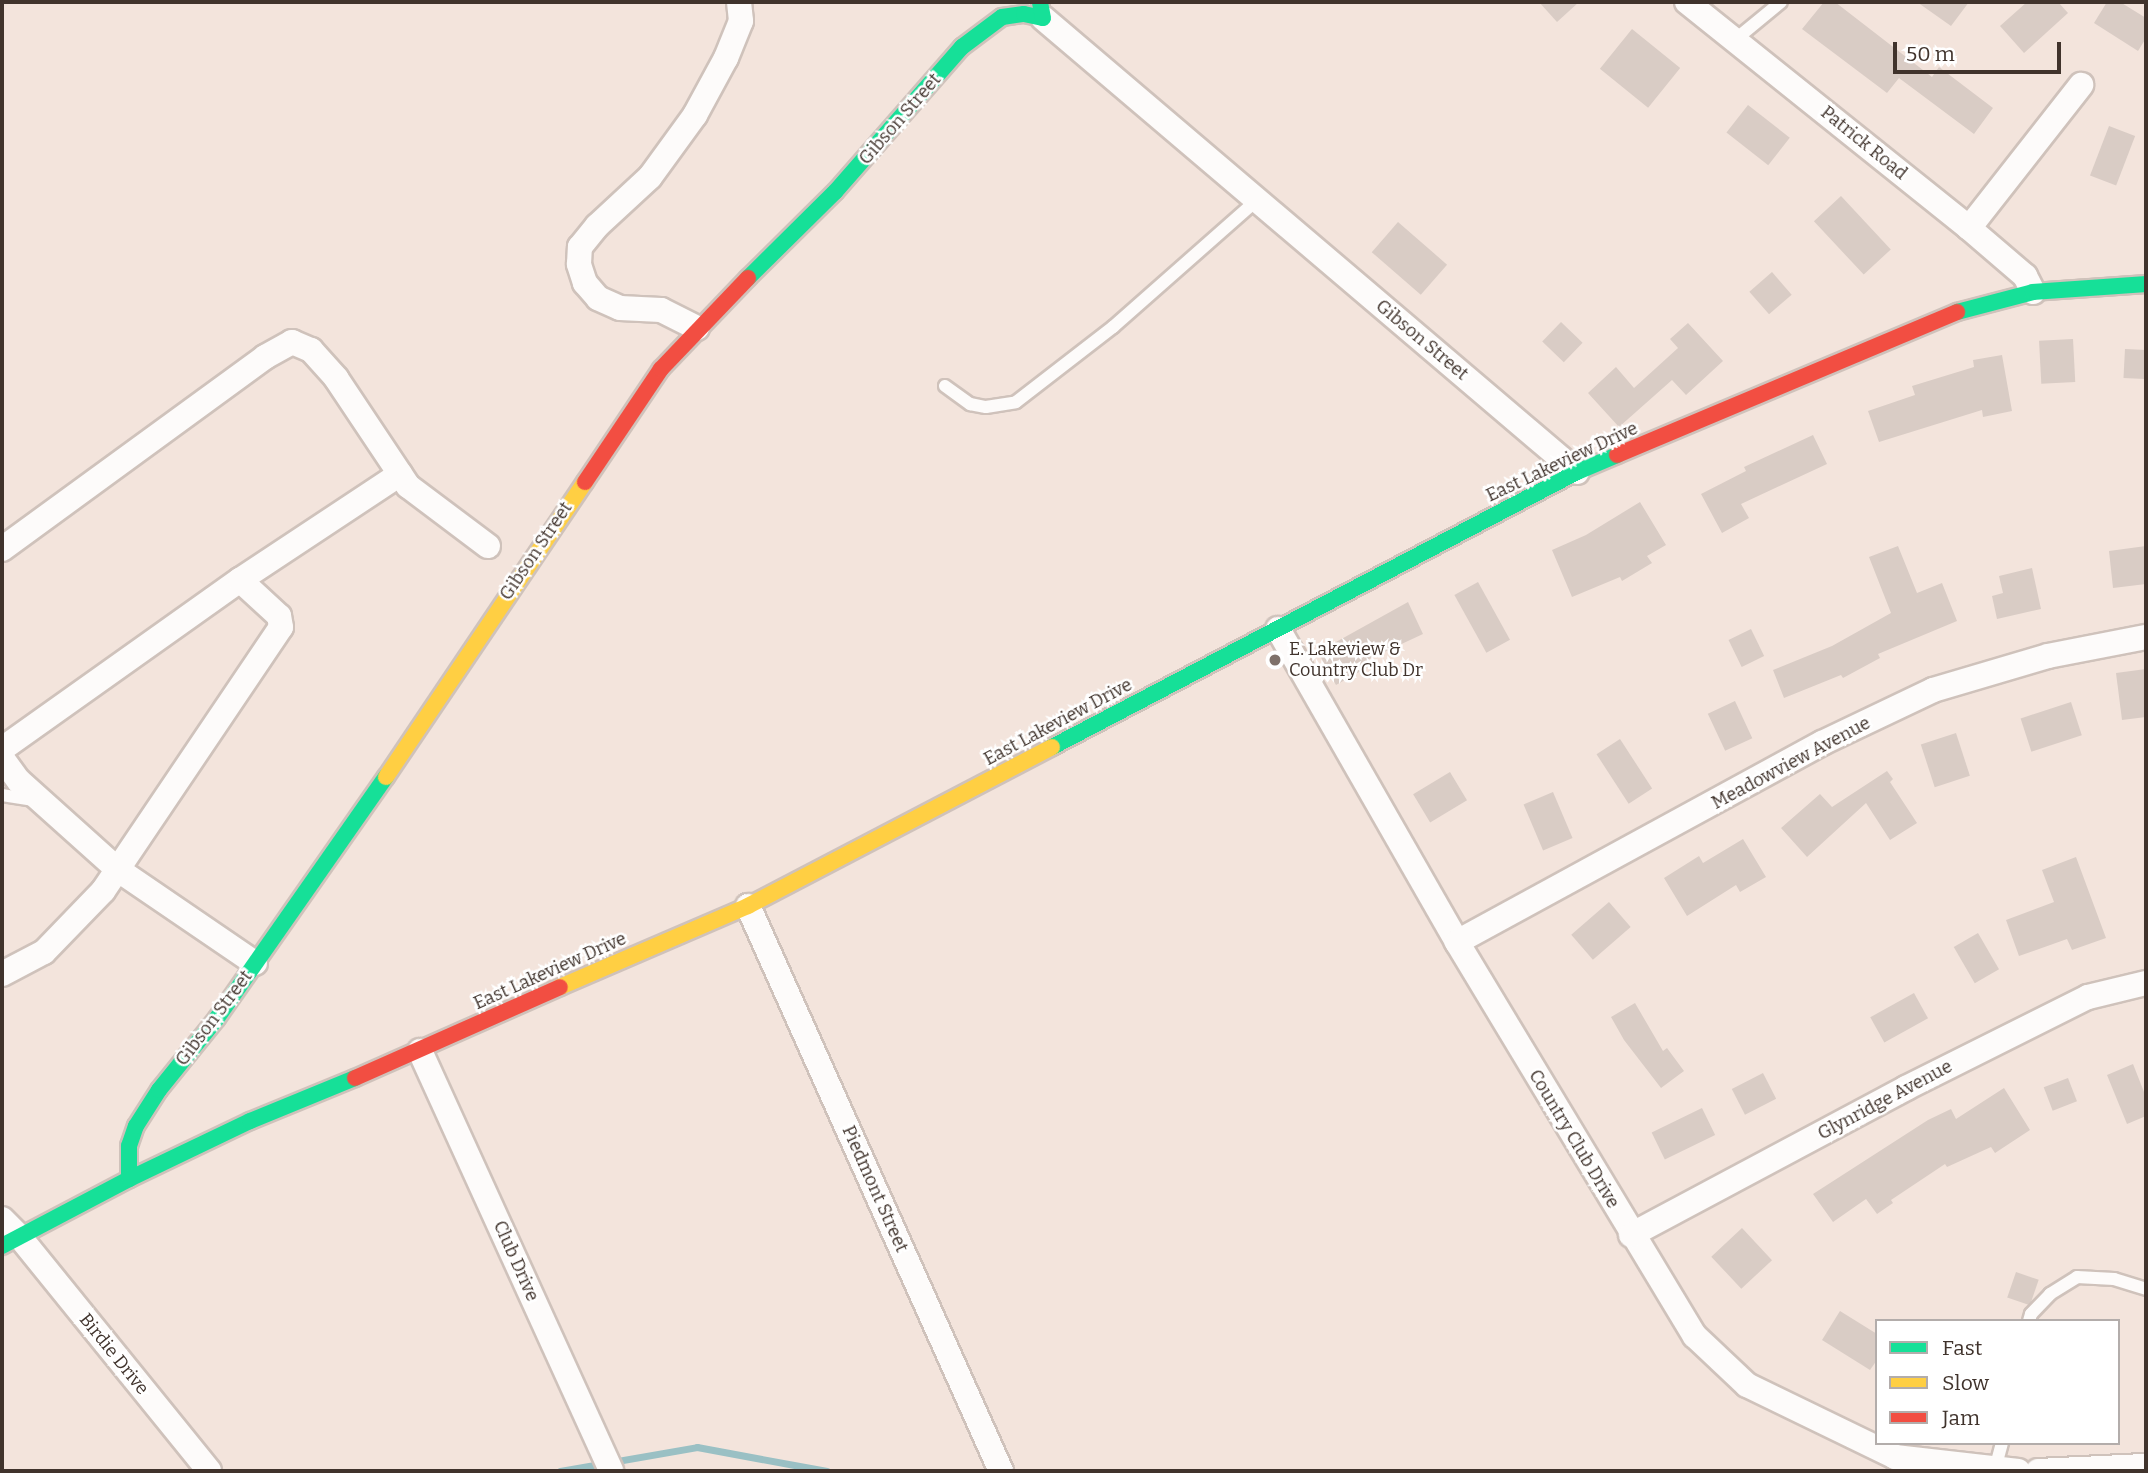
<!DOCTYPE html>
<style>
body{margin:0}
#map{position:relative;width:2148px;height:1473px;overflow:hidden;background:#f3e4dc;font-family:Bitter,serif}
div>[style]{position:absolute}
.stream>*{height:7px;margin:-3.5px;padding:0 3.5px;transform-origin:3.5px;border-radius:3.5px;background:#9ac0c4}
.building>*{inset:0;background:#d9ccc5;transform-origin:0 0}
.roads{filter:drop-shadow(2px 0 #cfc2bb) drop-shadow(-2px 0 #cfc2bb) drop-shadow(0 2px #cfc2bb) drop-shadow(0 -2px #cfc2bb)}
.lane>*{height:12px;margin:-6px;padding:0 6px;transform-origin:6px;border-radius:6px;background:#fdfbfa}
.street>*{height:24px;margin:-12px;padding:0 12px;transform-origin:12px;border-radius:12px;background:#fdfbfa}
.fast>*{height:16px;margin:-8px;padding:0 8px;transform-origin:8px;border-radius:8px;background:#16e098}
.slow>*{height:16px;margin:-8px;padding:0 8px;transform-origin:8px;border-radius:8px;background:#ffcf43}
.jam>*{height:16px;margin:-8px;padding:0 8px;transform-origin:8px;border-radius:8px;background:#f24e42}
.dots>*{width:19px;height:19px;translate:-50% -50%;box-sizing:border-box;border:4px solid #fff;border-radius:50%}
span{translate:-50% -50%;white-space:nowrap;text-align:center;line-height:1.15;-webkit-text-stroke:5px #fff;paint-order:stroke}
.street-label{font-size:18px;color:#40332c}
.poi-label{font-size:18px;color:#40332c}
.left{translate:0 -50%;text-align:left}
.frame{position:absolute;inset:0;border:4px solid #40332c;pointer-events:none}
.legend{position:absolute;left:1875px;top:1319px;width:245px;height:126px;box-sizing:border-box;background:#fff;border:2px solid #b3adab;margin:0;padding:9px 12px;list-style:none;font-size:21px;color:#40332c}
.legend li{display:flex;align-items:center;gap:14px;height:35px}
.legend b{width:35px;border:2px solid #b3adab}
.scale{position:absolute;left:1893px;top:42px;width:168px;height:32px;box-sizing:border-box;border:4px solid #40332c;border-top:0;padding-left:9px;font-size:21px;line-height:24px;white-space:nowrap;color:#40332c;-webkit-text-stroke:5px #fff;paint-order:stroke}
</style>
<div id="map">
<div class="stream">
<div style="left:560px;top:1471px;width:139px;rotate:-9.9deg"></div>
<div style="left:697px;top:1447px;width:132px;rotate:10.5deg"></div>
</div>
<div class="building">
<div style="clip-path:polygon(1539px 2px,1579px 2px,1557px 22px)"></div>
<div style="clip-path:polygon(1824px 2px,1835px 2px,1932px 77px,1939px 67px,1993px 108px,1974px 134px,1899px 78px,1887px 93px,1802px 29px)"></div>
<div style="clip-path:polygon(1917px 2px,1969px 2px,1951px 26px)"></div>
<div style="clip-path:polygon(2027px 2px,2058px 2px,2068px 13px,2024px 53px,2000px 26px)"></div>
<div style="clip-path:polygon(2107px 2px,2120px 2px,2146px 18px,2146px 38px,2138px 51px,2094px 23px)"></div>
<div style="left:1632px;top:29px;width:62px;height:51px;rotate:39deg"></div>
<div style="left:1748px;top:105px;width:53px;height:35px;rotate:38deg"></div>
<div style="left:2109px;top:126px;width:28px;height:53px;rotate:21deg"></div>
<div style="left:1841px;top:196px;width:73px;height:37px;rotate:47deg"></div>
<div style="left:1398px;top:222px;width:65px;height:40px;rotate:41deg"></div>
<div style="left:1772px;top:272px;width:30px;height:30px;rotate:49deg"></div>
<div style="left:1561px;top:322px;width:30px;height:27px;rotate:44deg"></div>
<div style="clip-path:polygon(1688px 323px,1723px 361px,1686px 395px,1672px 380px,1619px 427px,1588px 393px,1616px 367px,1634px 388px,1678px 348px,1670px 339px)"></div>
<div style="left:2073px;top:339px;width:43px;height:34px;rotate:87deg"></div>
<div style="left:2125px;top:349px;width:21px;height:29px;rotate:3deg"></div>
<div style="clip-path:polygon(2002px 355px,2012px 411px,1983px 417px,1982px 410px,1879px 442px,1868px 411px,1915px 395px,1912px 386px,1974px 367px,1973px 360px)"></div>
<div style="clip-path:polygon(1813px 435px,1827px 464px,1741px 504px,1749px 518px,1722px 533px,1701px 494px,1746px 471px,1744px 467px)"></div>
<div style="clip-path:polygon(1640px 502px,1666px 545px,1647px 556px,1652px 563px,1622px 581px,1620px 577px,1572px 597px,1552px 550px,1586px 535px)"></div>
<div style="clip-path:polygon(1898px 546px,1917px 593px,1942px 583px,1957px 621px,1878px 654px,1880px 658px,1843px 678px,1841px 675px,1784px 698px,1773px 670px,1832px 646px,1891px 613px,1869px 557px)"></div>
<div style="clip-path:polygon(2146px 546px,2146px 584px,2113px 588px,2109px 551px)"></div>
<div style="clip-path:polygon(2032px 568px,2041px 609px,1997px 619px,1992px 596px,2003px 593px,1999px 576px)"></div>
<div style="left:1478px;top:582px;width:66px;height:27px;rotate:61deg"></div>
<div style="clip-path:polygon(1408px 602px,1423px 634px,1365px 661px,1368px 667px,1336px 685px,1318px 652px)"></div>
<div style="left:1751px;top:629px;width:30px;height:25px;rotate:64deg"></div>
<div style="clip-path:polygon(2146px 669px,2146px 717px,2122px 720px,2116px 673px)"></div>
<div style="left:1735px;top:701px;width:41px;height:30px;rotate:65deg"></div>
<div style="left:2071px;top:702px;width:35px;height:53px;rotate:72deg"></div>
<div style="left:1956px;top:733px;width:45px;height:37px;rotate:72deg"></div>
<div style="left:1620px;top:739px;width:59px;height:28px;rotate:57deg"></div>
<div style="clip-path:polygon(1887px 771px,1893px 779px,1890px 782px,1917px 823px,1890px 840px,1866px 803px,1807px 857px,1781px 828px,1820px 794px,1832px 807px)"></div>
<div style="left:1450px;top:772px;width:33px;height:43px;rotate:59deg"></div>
<div style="left:1553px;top:792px;width:50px;height:32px;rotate:67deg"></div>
<div style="clip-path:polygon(1743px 839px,1766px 877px,1740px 892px,1736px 885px,1687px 916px,1664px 878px,1699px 856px,1703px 863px)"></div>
<div style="clip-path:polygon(2076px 857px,2106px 938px,2072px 950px,2067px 939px,2019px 956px,2006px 920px,2054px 902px,2042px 870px)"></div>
<div style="left:1609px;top:902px;width:33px;height:50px;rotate:49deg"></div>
<div style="left:1978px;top:933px;width:42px;height:28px;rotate:60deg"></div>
<div style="left:1914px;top:993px;width:29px;height:50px;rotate:61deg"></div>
<div style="clip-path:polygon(1635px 1003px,1663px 1051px,1667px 1048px,1684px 1071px,1661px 1088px,1624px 1040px,1611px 1017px)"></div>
<div style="clip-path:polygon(2133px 1064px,2146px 1097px,2146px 1116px,2127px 1124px,2107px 1075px)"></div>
<div style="left:1763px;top:1073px;width:29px;height:35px;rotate:63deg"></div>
<div style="left:2068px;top:1078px;width:25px;height:26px;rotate:69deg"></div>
<div style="clip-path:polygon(2004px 1088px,2030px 1130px,1995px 1153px,1991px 1147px,1947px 1167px,1945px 1164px,1891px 1200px,1893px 1203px,1877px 1214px,1866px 1199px,1833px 1222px,1813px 1194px,1928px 1120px,1951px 1109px,1956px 1119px)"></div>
<div style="left:1702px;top:1108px;width:30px;height:56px;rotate:64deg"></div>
<div style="left:1742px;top:1228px;width:44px;height:42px;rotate:47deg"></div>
<div style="left:2016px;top:1272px;width:24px;height:27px;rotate:19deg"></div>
<div style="clip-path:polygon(1840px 1311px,1877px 1334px,1877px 1360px,1870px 1370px,1822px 1340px)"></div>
</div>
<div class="roads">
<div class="lane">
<div style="left:1736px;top:39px;width:58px;rotate:-39.4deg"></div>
<div style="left:945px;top:386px;width:31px;rotate:36deg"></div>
<div style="left:970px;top:404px;width:16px;rotate:11deg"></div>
<div style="left:986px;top:407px;width:30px;rotate:-9deg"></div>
<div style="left:1016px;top:402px;width:123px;rotate:-37.7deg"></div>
<div style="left:1113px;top:327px;width:192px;rotate:-41.4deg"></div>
<div style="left:2px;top:795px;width:36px;rotate:9deg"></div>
<div style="left:2029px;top:1321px;width:7px;rotate:-74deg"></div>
<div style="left:2031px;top:1314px;width:28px;rotate:-46deg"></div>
<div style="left:2050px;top:1294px;width:32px;rotate:-32deg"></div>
<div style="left:2077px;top:1277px;width:37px;rotate:3deg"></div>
<div style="left:2114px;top:1279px;width:34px;rotate:17deg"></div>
<div style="left:1995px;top:1469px;width:27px;rotate:-75deg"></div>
</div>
<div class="street">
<div style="left:1687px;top:2px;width:361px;rotate:38.7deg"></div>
<div style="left:1969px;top:228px;width:74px;rotate:40.6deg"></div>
<div style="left:2025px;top:276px;width:18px;rotate:63deg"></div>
<div style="left:1043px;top:18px;width:701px;rotate:40.37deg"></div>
<div style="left:1969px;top:228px;width:182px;rotate:-51.9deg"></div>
<div style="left:697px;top:328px;width:40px;rotate:-153.4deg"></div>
<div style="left:661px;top:310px;width:41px;rotate:-177.2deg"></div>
<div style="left:620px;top:308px;width:24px;rotate:-156deg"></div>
<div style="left:598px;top:298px;width:20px;rotate:-131deg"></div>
<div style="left:585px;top:283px;width:20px;rotate:-108deg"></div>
<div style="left:579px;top:264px;width:17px;rotate:-87deg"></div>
<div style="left:580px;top:247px;width:27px;rotate:-51deg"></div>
<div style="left:597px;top:226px;width:72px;rotate:-42.8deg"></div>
<div style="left:650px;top:177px;width:77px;rotate:-54deg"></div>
<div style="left:695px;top:115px;width:65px;rotate:-61.5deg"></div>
<div style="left:726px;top:58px;width:40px;rotate:-68deg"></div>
<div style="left:741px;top:21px;width:19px;rotate:-96deg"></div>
<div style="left:2px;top:549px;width:326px;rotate:-36.1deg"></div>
<div style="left:265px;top:357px;width:31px;rotate:-29deg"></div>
<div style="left:292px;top:342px;width:21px;rotate:23deg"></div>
<div style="left:311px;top:350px;width:38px;rotate:48deg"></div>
<div style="left:336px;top:378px;width:130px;rotate:56.3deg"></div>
<div style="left:408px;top:486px;width:100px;rotate:36.9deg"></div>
<div style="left:1278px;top:629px;width:361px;rotate:60.2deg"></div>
<div style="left:1457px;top:942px;width:460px;rotate:58.9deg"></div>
<div style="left:1695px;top:1336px;width:71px;rotate:43.3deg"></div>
<div style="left:1747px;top:1385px;width:165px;rotate:25.9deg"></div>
<div style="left:1895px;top:1457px;width:124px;rotate:6.5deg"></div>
<div style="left:2px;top:749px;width:292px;rotate:-35.4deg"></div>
<div style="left:240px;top:580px;width:192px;rotate:-33.5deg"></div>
<div style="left:2px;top:758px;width:29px;rotate:54deg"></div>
<div style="left:19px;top:781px;width:132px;rotate:41.9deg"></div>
<div style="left:117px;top:869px;width:167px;rotate:34.3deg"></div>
<div style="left:748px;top:906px;width:619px;rotate:65.88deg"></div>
<div style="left:1457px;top:942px;width:416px;rotate:-28.6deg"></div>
<div style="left:1822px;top:743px;width:123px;rotate:-25.5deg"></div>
<div style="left:1933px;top:690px;width:120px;rotate:-16.5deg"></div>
<div style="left:2048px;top:656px;width:100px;rotate:-11deg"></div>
<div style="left:2px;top:974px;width:47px;rotate:-27.6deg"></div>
<div style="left:44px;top:952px;width:85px;rotate:-46deg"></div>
<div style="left:103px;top:891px;width:318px;rotate:-56deg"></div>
<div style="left:281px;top:627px;width:11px;rotate:-100deg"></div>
<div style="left:279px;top:616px;width:53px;rotate:-137.3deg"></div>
<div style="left:420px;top:1051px;width:461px;rotate:65.5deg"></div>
<div style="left:2px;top:1219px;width:24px;rotate:45deg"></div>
<div style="left:19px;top:1236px;width:302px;rotate:51deg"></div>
<div style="left:1631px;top:1235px;width:312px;rotate:-28.1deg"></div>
<div style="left:1906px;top:1088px;width:203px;rotate:-26.6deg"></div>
<div style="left:2088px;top:997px;width:60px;rotate:-13.6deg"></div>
<div style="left:2038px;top:1471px;width:108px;rotate:-2.7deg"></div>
</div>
<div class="fast">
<div style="left:748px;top:278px;width:122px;rotate:-44.7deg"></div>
<div style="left:835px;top:192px;width:193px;rotate:-48.8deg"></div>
<div style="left:962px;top:47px;width:50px;rotate:-36.9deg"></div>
<div style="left:1002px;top:17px;width:22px;rotate:-8deg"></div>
<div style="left:1024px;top:14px;width:19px;rotate:12deg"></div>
<div style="left:1043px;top:18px;width:16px;rotate:-101deg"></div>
<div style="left:1957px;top:312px;width:79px;rotate:-14.7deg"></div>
<div style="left:2033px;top:292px;width:113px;rotate:-4deg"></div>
<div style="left:1052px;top:747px;width:593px;rotate:-27.65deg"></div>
<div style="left:1577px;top:472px;width:43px;rotate:-23deg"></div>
<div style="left:129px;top:1179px;width:33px;rotate:-90deg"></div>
<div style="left:129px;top:1146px;width:21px;rotate:-71deg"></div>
<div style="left:136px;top:1126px;width:43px;rotate:-57.4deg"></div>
<div style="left:159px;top:1090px;width:92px;rotate:-51.1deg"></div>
<div style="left:217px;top:1018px;width:294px;rotate:-55deg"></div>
<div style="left:2px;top:1246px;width:144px;rotate:-27.8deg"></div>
<div style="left:129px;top:1179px;width:134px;rotate:-25.6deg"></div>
<div style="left:250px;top:1121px;width:113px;rotate:-22.3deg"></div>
</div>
<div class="slow">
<div style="left:386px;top:777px;width:356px;rotate:-56deg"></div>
<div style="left:560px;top:987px;width:205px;rotate:-23.3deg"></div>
<div style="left:748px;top:906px;width:343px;rotate:-27.6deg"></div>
</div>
<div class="jam">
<div style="left:1617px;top:455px;width:369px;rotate:-22.8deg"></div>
<div style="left:585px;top:482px;width:136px;rotate:-56.1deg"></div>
<div style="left:661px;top:369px;width:126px;rotate:-46.3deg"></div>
<div style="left:355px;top:1078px;width:224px;rotate:-23.9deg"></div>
</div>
</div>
<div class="dots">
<div style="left:1275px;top:660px;background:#7f716a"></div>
</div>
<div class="street-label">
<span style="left:900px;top:119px;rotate:-49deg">Gibson Street</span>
<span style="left:1864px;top:143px;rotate:39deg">Patrick Road</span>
<span style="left:1422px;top:340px;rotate:40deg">Gibson Street</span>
<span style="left:1562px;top:462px;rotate:-25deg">East Lakeview Drive</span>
<span style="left:536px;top:551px;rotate:-56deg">Gibson Street</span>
<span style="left:1058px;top:722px;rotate:-28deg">East Lakeview Drive</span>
<span style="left:1791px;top:763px;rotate:-28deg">Meadowview Avenue</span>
<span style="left:550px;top:971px;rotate:-24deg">East Lakeview Drive</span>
<span style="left:214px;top:1018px;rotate:-53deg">Gibson Street</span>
<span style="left:1885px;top:1100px;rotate:-28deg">Glynridge Avenue</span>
<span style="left:1574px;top:1139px;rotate:59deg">Country Club Drive</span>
<span style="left:875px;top:1189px;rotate:66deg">Piedmont Street</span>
<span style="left:516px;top:1261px;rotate:66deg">Club Drive</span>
<span style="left:114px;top:1354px;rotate:51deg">Birdie Drive</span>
</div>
<div class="poi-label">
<span class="left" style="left:1289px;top:660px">E. Lakeview &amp;<br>Country Club Dr</span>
</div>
<div class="frame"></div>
<ul class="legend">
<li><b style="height:9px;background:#16e098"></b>Fast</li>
<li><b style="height:9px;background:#ffcf43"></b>Slow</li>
<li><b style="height:9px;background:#f24e42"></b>Jam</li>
</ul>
<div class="scale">50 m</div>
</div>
